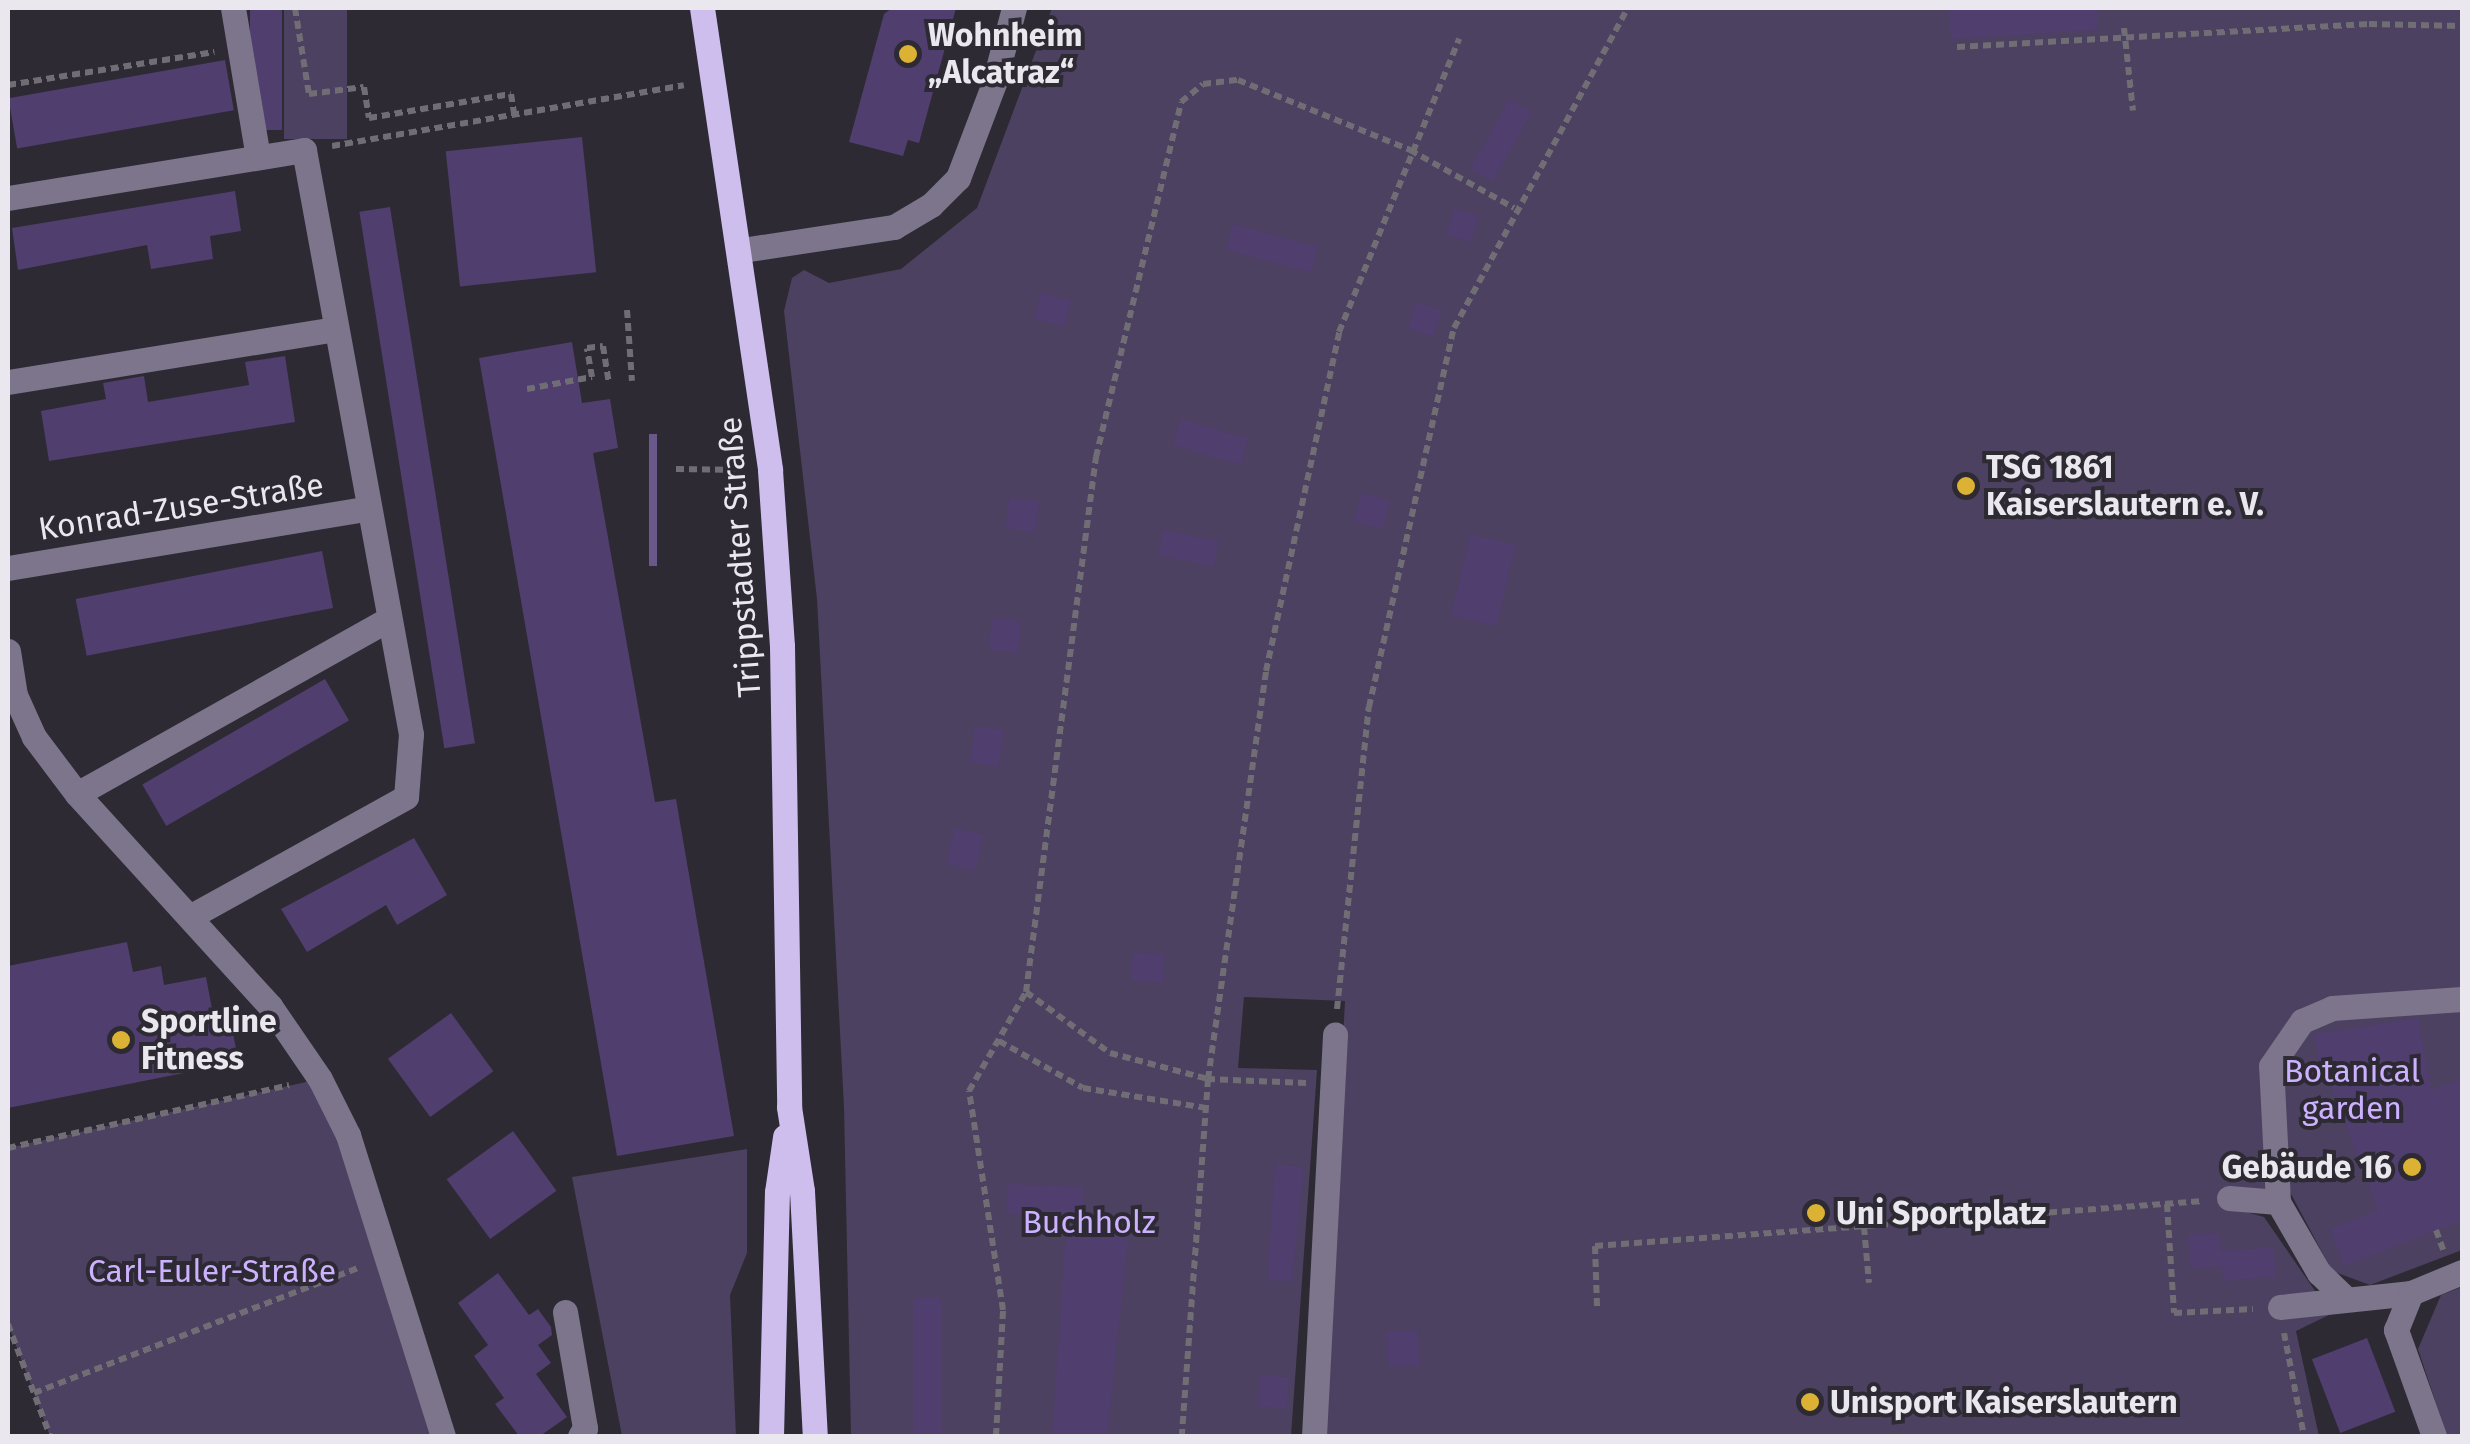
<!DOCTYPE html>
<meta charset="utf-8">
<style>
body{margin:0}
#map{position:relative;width:2470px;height:1444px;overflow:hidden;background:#2d2a33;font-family:"Fira Sans",sans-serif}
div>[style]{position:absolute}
.green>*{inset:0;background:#4c4160;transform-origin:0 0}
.water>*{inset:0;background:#6a588a;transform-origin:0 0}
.building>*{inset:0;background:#4f3e6e;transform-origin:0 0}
.path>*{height:6px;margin-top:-3px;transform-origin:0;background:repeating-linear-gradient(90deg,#706d75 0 8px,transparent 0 13px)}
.minor>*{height:25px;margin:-12.5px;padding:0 12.5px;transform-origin:12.5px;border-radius:12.5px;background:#7c758c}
.major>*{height:25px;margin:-12.5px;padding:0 12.5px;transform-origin:12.5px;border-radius:12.5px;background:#cdbeee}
.dots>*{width:28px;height:28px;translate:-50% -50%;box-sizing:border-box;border:5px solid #2d2a33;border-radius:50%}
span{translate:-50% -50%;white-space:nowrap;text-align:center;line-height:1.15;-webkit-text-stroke:8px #2d2a33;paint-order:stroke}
.poi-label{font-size:32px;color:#eae8ee;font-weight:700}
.left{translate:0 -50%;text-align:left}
.right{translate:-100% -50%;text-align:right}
.street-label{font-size:32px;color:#eae8ee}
.park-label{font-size:32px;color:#ccb1ff}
.frame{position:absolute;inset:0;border:10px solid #eae8ee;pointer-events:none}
</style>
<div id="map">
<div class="green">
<div style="left:284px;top:8px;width:63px;height:131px"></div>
<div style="clip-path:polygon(1052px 8px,2462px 8px,2462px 1250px,2370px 1285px,2332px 1271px,2290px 1192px,2228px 1188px,2232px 1208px,2264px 1217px,2331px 1314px,2296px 1331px,2319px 1436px,1322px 1436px,1345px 1001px,1244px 997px,1238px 1068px,1317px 1070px,1291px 1436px,851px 1436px,844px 1107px,817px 599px,784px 311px,792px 278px,804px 270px,829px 283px,901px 269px,977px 208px)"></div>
<div style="clip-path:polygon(320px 1079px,443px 1436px,50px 1436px,8px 1324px,8px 1148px)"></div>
<div style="clip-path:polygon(747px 1149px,747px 1253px,730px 1295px,736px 1436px,622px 1436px,572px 1177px)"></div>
<div style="clip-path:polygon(2462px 1287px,2462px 1436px,2447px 1436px,2418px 1349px,2441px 1295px)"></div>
</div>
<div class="water">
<div style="left:649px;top:434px;width:8px;height:132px"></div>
</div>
<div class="building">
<div style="left:250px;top:8px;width:32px;height:122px"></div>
<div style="clip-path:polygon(892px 8px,956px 8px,919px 143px,908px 140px,903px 156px,849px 142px,884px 14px)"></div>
<div style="clip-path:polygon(1949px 8px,2097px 8px,2097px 30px,1951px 39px)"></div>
<div style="left:225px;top:60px;width:51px;height:220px;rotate:80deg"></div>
<div style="left:1509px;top:99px;width:26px;height:80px;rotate:29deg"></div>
<div style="left:582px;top:137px;width:136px;height:137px;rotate:84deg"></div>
<div style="clip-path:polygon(235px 191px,241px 231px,210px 236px,213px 259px,151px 269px,147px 245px,18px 270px,12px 228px)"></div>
<div style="left:390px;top:207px;width:543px;height:31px;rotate:81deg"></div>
<div style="left:1454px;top:208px;width:26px;height:28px;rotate:16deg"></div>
<div style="left:1233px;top:224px;width:88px;height:27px;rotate:15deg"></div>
<div style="left:1040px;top:293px;width:32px;height:27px;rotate:13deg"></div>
<div style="left:1416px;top:302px;width:27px;height:28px;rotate:17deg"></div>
<div style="clip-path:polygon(572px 342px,582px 403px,610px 399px,618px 448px,593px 453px,655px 802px,676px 799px,734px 1136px,617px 1156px,479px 358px)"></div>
<div style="clip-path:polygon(285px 356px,295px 422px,49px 461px,41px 411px,106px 399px,103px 383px,144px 376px,148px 402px,249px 385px,245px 362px)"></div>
<div style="left:1180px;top:419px;width:71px;height:27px;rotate:16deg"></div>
<div style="left:1361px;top:493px;width:30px;height:30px;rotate:14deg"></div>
<div style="left:1009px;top:498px;width:30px;height:31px;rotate:6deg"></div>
<div style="left:1163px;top:530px;width:57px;height:26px;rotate:11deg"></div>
<div style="left:1470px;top:534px;width:47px;height:84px;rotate:13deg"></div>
<div style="left:322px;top:551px;width:58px;height:251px;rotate:79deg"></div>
<div style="left:992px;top:618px;width:30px;height:32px;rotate:6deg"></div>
<div style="left:325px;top:679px;width:48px;height:211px;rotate:60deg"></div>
<div style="left:975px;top:726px;width:29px;height:37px;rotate:8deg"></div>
<div style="left:954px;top:828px;width:30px;height:37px;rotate:12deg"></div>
<div style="clip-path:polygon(414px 838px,447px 895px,397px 925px,386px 905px,307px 952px,281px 909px)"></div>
<div style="clip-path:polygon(127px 942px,133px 972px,161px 966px,164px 985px,206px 977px,214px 1019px,229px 1015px,239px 1062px,8px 1108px,8px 966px)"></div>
<div style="left:1133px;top:952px;width:32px;height:28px;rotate:5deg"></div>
<div style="left:451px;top:1013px;width:72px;height:78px;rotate:54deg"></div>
<div style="clip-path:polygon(2418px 1018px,2432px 1090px,2462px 1078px,2462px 1220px,2344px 1266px,2330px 1229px,2378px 1211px,2329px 1080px,2323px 1082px,2314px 1034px)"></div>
<div style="left:513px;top:1131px;width:74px;height:82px;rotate:54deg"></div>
<div style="clip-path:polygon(1275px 1164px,1304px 1167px,1292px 1282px,1267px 1280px)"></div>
<div style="left:1007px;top:1184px;width:77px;height:30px;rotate:2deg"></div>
<div style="clip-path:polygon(1066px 1229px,1129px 1234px,1107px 1436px,1052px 1436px)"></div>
<div style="clip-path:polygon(2220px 1233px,2221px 1251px,2274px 1247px,2276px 1277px,2223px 1281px,2222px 1266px,2190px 1268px,2188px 1235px)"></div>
<div style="clip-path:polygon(498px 1273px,529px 1315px,538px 1309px,551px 1327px,552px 1335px,538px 1345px,551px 1363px,536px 1374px,567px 1417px,540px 1436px,519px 1436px,495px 1404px,504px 1398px,474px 1356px,488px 1345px,458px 1303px)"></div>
<div style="left:913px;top:1298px;width:29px;height:138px"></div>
<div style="left:1418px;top:1330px;width:35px;height:32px;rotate:88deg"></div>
<div style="left:2367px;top:1338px;width:79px;height:59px;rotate:69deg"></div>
<div style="left:1260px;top:1375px;width:29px;height:32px;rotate:4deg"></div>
</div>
<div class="path">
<div style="left:295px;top:8px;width:87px;rotate:80.8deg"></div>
<div style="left:309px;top:94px;width:55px;rotate:-7.3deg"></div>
<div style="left:364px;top:87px;width:31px;rotate:81deg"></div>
<div style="left:369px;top:118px;width:144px;rotate:-9.6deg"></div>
<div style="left:511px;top:94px;width:20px;rotate:81deg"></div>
<div style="left:2124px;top:28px;width:83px;rotate:83.8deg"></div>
<div style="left:1957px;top:47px;width:413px;rotate:-3.2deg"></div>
<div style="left:2369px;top:24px;width:93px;rotate:1.2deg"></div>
<div style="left:8px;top:85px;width:209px;rotate:-9.1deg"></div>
<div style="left:332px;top:146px;width:357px;rotate:-9.8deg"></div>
<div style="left:627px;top:310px;width:71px;rotate:86deg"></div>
<div style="left:527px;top:389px;width:66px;rotate:-10.5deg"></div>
<div style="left:592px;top:377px;width:29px;rotate:-100deg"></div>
<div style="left:587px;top:348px;width:16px;rotate:-7deg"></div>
<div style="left:603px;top:346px;width:38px;rotate:81deg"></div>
<div style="left:676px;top:469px;width:68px;rotate:0.8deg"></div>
<div style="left:1026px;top:992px;width:104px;rotate:36deg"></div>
<div style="left:1110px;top:1053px;width:101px;rotate:14.9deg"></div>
<div style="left:1208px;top:1079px;width:358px;rotate:94.2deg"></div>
<div style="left:1337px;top:1009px;width:304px;rotate:-84deg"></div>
<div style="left:1369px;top:707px;width:388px;rotate:-77.4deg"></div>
<div style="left:1454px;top:328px;width:364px;rotate:-61.5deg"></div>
<div style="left:999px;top:1041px;width:96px;rotate:29.2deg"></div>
<div style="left:1083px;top:1088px;width:126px;rotate:9.2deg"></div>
<div style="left:1306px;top:1083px;width:98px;rotate:-177.7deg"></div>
<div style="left:1208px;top:1079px;width:412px;rotate:-81.9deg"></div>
<div style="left:1266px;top:671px;width:347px;rotate:-77.8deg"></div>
<div style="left:1339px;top:332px;width:317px;rotate:-67.7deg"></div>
<div style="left:8px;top:1148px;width:288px;rotate:-12.6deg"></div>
<div style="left:2167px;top:1204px;width:109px;rotate:86.3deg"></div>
<div style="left:2174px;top:1313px;width:79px;rotate:-2.9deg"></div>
<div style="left:1864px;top:1227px;width:56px;rotate:84.9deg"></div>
<div style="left:2436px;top:1230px;width:23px;rotate:70deg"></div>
<div style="left:1597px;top:1306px;width:60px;rotate:-91.9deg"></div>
<div style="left:1595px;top:1246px;width:610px;rotate:-4.23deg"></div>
<div style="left:8px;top:1324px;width:120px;rotate:69.4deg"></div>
<div style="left:2284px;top:1333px;width:105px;rotate:79deg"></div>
<div style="left:34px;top:1393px;width:350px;rotate:-21.1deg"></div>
<div style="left:996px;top:1436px;width:126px;rotate:-86.8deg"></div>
<div style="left:1003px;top:1310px;width:222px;rotate:-98.8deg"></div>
<div style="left:969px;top:1091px;width:114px;rotate:-60.1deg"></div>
<div style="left:1026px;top:992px;width:540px;rotate:-82.55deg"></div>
<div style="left:1096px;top:457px;width:365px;rotate:-76.5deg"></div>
<div style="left:1181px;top:102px;width:28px;rotate:-39deg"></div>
<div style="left:1203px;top:84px;width:35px;rotate:-7deg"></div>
<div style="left:1238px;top:80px;width:186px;rotate:22.1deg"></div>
<div style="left:1410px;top:150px;width:119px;rotate:29.1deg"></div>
</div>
<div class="minor">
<div style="left:233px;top:8px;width:151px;rotate:80.5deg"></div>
<div style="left:8px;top:198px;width:300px;rotate:-9.2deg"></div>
<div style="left:304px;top:150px;width:594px;rotate:79.62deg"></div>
<div style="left:411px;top:734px;width:63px;rotate:94.5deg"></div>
<div style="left:406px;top:797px;width:246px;rotate:151deg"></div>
<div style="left:742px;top:250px;width:154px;rotate:-8.6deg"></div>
<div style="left:894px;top:227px;width:43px;rotate:-30.7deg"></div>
<div style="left:931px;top:205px;width:38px;rotate:-45deg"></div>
<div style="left:958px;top:178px;width:102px;rotate:-69.2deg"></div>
<div style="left:994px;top:83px;width:78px;rotate:-75.1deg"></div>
<div style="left:8px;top:382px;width:331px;rotate:-9.2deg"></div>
<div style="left:8px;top:568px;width:362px;rotate:-9.4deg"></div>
<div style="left:8px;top:651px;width:45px;rotate:81deg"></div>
<div style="left:15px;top:695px;width:46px;rotate:65.7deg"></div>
<div style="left:34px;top:737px;width:71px;rotate:53deg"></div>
<div style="left:77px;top:794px;width:287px;rotate:47.7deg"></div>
<div style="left:270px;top:1006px;width:88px;rotate:55.6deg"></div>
<div style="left:320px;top:1079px;width:63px;rotate:63.4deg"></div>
<div style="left:348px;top:1135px;width:316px;rotate:72.5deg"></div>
<div style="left:77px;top:794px;width:355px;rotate:-29.3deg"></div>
<div style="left:2229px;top:1198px;width:49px;rotate:4.7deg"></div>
<div style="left:2343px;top:1296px;width:33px;rotate:-136deg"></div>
<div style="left:2319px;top:1273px;width:82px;rotate:-120deg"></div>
<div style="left:2278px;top:1202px;width:136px;rotate:-92.9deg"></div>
<div style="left:2271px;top:1066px;width:55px;rotate:-55.4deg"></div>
<div style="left:2302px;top:1021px;width:33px;rotate:-23deg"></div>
<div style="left:2332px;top:1008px;width:130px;rotate:-4deg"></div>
<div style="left:2280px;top:1307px;width:132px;rotate:-6.1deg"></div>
<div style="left:565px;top:1312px;width:118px;rotate:80.2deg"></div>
<div style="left:585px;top:1428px;width:9px;rotate:122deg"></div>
<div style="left:1314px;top:1436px;width:402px;rotate:-87deg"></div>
<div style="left:2434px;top:1436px;width:113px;rotate:-109.7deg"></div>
<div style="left:2396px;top:1330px;width:40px;rotate:-68deg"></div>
<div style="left:2411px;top:1293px;width:55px;rotate:-22.4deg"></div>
</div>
<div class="major">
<div style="left:702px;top:8px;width:467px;rotate:81.6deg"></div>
<div style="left:770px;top:470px;width:176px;rotate:86.1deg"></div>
<div style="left:782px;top:646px;width:461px;rotate:89.1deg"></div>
<div style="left:789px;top:1107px;width:85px;rotate:81.2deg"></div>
<div style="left:802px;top:1191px;width:245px;rotate:87deg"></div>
<div style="left:771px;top:1436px;width:244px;rotate:-88.6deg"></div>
<div style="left:777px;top:1192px;width:56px;rotate:-81.7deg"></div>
</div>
<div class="dots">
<div style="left:908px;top:54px;background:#dbb233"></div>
<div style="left:1966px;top:486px;background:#dbb233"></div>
<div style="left:121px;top:1040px;background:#dbb233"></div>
<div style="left:2412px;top:1167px;background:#dbb233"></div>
<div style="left:1816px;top:1213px;background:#dbb233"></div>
<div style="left:1810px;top:1402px;background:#dbb233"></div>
</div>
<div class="poi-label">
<span class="left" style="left:928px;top:54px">Wohnheim<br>„Alcatraz“</span>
<span class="left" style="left:1986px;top:486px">TSG 1861<br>Kaiserslautern e. V.</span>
<span class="left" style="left:141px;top:1040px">Sportline<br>Fitness</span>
<span class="right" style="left:2392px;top:1167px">Gebäude 16</span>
<span class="left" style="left:1836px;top:1213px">Uni Sportplatz</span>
<span class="left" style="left:1830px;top:1402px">Unisport Kaiserslautern</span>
</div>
<div class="street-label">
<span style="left:181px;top:507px;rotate:-9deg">Konrad-Zuse-Straße</span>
<span style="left:740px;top:557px;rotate:-94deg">Trippstadter Straße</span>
</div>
<div class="park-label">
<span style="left:2352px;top:1090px">Botanical<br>garden</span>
<span style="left:1089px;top:1222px">Buchholz</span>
<span style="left:212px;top:1271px">Carl-Euler-Straße</span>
</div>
<div class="frame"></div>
</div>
